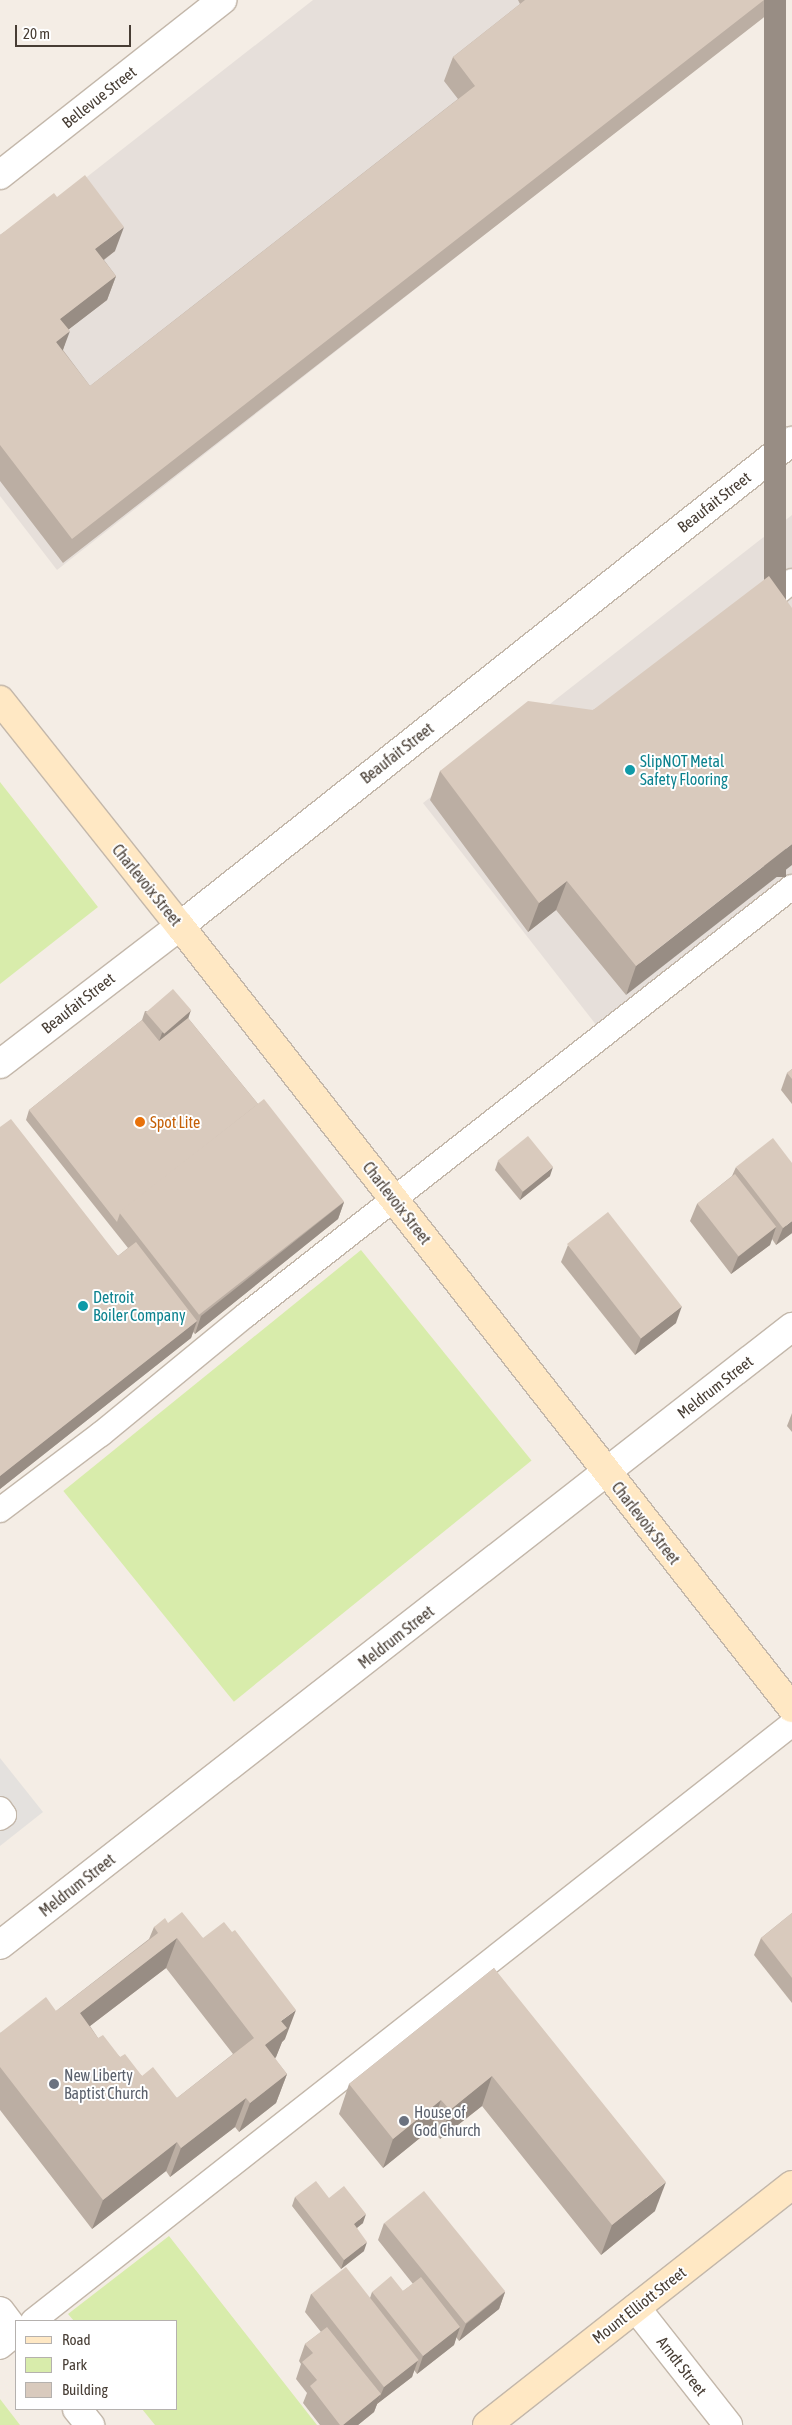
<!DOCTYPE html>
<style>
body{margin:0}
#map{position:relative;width:792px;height:2425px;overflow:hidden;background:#f4ede5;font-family:"Asap Condensed",sans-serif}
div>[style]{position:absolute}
.industrial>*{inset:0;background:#e6dfda}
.green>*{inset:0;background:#d8ecab;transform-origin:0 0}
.parking>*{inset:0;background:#e4e1de}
.roads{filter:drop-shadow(1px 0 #c3b7aa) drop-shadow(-1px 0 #c3b7aa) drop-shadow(0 1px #c3b7aa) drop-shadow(0 -1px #c3b7aa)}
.lane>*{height:24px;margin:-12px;padding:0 12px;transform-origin:12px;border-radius:12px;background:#fff}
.street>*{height:28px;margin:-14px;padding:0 14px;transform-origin:14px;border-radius:14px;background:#fff}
.secondary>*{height:28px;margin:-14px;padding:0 14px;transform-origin:14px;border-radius:14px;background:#ffe8c4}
.wall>*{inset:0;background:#bbaea3}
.shaded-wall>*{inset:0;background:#988d84;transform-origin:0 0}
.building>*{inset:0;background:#d9cabd;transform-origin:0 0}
.dots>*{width:14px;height:14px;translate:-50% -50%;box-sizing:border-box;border:2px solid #fff;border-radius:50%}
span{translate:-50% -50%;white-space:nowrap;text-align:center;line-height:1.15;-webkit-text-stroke:4px #fff;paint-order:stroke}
.street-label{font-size:16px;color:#473d34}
.culture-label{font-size:16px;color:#0d838f}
.left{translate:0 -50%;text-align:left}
.food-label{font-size:16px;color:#c56008}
.worship-label{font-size:16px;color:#5b616d}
.legend{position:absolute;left:15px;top:2320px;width:162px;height:90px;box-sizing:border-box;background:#fff;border:1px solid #b5b1ae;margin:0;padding:6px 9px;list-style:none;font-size:15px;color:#473d34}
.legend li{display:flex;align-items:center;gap:10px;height:25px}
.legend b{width:25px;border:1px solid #b5b1ae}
.scale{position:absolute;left:15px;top:25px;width:116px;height:22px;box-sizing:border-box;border:2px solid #473d34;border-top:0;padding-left:6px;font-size:15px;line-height:18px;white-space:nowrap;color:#473d34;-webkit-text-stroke:4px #fff;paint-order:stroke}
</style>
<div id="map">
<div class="industrial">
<div style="clip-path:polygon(313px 0,784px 0,57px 570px,0 496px,0 245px)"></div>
<div style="clip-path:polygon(792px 515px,792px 873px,597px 1026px,423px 803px)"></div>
</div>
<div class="green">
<div style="clip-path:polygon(0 782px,98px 907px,0 984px)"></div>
<div style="left:361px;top:1250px;width:271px;height:383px;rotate:51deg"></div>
<div style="clip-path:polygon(169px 2236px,317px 2425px,155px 2425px,142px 2409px,176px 2409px,176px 2321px,74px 2321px,68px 2314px)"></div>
<div style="clip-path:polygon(0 2399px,20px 2425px,0 2425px)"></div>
</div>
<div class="parking">
<div style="clip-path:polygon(0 1758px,43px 1812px,0 1846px)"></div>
</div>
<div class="roads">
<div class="lane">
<div style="left:777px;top:593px;width:19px;rotate:-39deg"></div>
<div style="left:0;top:1510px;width:126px;rotate:-37deg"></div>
<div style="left:101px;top:1434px;width:188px;rotate:-39.4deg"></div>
<div style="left:246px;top:1315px;width:694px;rotate:-38.09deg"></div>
<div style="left:0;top:1809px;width:7px;rotate:56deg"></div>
<div style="left:4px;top:1815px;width:5px;rotate:143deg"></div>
<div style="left:33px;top:2321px;width:966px;rotate:-38.19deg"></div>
<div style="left:0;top:2347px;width:21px;rotate:-39deg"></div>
</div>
<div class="street">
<div style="left:0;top:175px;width:283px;rotate:-38.2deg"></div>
<div style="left:0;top:1064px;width:227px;rotate:-37.5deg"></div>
<div style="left:180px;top:926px;width:781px;rotate:-38.4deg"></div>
<div style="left:0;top:1945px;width:1005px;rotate:-37.97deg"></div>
<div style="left:636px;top:2308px;width:149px;rotate:51.8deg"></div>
<div style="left:0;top:2311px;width:26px;rotate:53deg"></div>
<div style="left:77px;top:2409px;width:21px;rotate:51deg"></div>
</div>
<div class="secondary">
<div style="left:0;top:700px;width:289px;rotate:51.5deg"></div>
<div style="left:180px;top:926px;width:993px;rotate:51.95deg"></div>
<div style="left:487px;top:2425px;width:388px;rotate:-38.2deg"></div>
</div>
</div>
<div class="wall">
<div style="clip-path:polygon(518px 0,786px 0,63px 563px,0 481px,0 235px,57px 197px,115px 251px,104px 260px,116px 276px,107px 300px,69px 329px,63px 350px,90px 386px,458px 99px,444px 81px,453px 57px,520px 4px)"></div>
<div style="clip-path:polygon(792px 608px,626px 995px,556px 910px,528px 932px,430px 800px,440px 771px,593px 710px)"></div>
<div style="clip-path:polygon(145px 1011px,188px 1018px,258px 1104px,344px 1202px,338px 1219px,195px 1334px,193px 1332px,191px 1338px,0 1489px,0 1127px,118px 1256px,128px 1248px,26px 1120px,29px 1110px,142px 1020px)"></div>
<div style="clip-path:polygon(792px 1069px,792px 1104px,781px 1090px,787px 1073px)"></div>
<div style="clip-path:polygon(498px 1161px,550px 1176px,520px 1200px,495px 1170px)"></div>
<div style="clip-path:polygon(736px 1167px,792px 1233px,776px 1245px,772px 1239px,770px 1245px,731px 1274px,690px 1221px,697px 1204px,732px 1176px)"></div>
<div style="clip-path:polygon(568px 1245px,676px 1323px,635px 1355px,561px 1262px)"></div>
<div style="clip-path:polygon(792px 1413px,792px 1432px,787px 1426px)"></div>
<div style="clip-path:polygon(792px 1913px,792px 2003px,754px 1955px,761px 1938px)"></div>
<div style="clip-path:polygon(evenodd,168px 1923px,203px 1938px,285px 2039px,282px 2042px,276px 2057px,275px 2059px,287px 2074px,276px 2103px,239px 2132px,235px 2127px,170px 2177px,166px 2171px,92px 2229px,0 2110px,0 2033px,56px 2011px,149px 1939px,154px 1927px,168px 1923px,166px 1968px,233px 2054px,177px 2098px,142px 2076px,98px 2038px,90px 2026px,166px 1968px)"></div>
<div style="clip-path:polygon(494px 1968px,655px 2211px,601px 2255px,482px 2106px,440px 2139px,431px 2129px,383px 2168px,339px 2114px,349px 2084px)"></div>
<div style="clip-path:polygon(295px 2197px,329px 2198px,363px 2223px,357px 2228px,364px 2251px,341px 2269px,292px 2206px)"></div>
<div style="clip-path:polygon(384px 2223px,505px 2292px,499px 2309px,459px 2341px,456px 2337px,454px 2345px,417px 2374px,414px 2370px,412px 2377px,377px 2404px,374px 2412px,358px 2425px,320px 2425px,303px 2403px,307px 2393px,296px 2379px,301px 2364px,299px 2361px,305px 2344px,321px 2332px,305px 2312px,311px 2294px,370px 2298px,372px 2292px,403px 2291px,413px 2284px,378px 2240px)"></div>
</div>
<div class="shaded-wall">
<div style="left:764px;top:0;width:22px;height:877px"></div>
<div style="clip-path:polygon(124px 227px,115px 251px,86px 273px,95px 249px)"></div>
<div style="clip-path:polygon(116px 276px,107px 300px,51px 343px,60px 319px)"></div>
<div style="clip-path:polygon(70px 331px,61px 355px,56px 342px)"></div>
<div style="clip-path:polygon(792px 844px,792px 865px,626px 995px,636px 966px)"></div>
<div style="clip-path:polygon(567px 881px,556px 910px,528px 932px,539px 903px)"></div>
<div style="clip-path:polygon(191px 1010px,185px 1028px,156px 1050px,162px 1033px)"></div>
<div style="clip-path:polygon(553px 1167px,550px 1176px,520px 1200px,523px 1191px)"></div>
<div style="clip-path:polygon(344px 1202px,338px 1219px,195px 1334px,201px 1316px)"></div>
<div style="clip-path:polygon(792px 1221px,792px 1233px,776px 1245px,783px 1228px)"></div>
<div style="clip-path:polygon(776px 1227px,770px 1245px,731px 1274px,738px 1257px)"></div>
<div style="clip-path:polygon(682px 1306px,676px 1323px,635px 1355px,641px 1338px)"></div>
<div style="clip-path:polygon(197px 1321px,191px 1338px,0 1489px,0 1476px)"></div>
<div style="clip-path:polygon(177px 1938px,166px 1968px,69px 2042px,80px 2013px)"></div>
<div style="clip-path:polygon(296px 2010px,285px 2039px,282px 2042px,276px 2057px,254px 2074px,265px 2045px,281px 2021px)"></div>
<div style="clip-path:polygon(287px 2074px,276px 2103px,239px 2132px,250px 2103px)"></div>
<div style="clip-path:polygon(492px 2076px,482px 2106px,440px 2139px,450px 2110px)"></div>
<div style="clip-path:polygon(246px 2098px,235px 2127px,170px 2177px,181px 2148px)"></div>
<div style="clip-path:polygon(441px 2100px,431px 2129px,383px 2168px,393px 2139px)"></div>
<div style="clip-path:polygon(177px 2142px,166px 2171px,92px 2229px,103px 2200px)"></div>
<div style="clip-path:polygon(666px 2182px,655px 2211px,601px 2255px,612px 2225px)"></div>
<div style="clip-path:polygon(366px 2214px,363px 2223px,350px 2233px,354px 2224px)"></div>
<div style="clip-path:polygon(367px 2242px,364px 2251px,341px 2269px,344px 2260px)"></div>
<div style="clip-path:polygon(505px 2292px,499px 2309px,459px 2341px,466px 2324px)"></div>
<div style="clip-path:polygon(460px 2327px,454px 2345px,417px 2374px,423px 2356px)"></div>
<div style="clip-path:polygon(418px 2360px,412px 2377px,377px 2404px,384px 2387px)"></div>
<div style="clip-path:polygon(381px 2394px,374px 2412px,358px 2425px,343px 2425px)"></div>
</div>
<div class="building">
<div style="clip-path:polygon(525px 0,764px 0,72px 539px,0 445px,0 235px,54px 193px,57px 197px,85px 175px,124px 227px,95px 249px,116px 276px,60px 319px,70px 331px,56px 342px,90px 386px,475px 86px,453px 57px)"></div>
<div style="clip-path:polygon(769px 576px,792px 608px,792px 844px,636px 966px,567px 881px,539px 903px,440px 771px,528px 701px,593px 710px)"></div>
<div style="left:173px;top:989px;width:28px;height:36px;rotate:49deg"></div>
<div style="clip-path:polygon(188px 1018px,258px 1104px,120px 1213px,117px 1222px,29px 1110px,142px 1020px,159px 1041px)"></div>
<div style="clip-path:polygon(792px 1069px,792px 1079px,787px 1073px)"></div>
<div style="left:264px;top:1099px;width:130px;height:184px;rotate:52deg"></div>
<div style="clip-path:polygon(11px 1119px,118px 1256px,136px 1242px,197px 1321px,0 1476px,0 1127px)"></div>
<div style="left:528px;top:1136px;width:40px;height:39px;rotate:51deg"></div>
<div style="clip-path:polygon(773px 1138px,792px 1163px,792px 1221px,783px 1228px,736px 1167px)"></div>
<div style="left:735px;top:1174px;width:67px;height:48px;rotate:52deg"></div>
<div style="left:608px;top:1212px;width:120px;height:52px;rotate:52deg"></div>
<div style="clip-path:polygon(evenodd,182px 1912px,203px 1938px,224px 1922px,232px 1932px,235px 1930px,296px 2010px,281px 2021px,287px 2028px,265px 2045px,287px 2074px,250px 2103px,246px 2098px,181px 2148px,177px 2142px,103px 2200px,0 2067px,0 2033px,46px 1997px,56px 2011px,158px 1933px,154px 1927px,165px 1918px,168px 1923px,182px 1912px,177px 1938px,254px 2038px,177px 2098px,153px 2067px,142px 2076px,125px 2054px,120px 2057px,103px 2035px,98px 2038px,80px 2013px,177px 1938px)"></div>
<div style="clip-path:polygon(792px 1913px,792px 1978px,761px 1938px)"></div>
<div style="clip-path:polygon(494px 1968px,666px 2182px,612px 2225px,492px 2076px,450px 2110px,441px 2100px,393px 2139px,349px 2084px)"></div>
<div style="clip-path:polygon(316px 2181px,329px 2198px,344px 2186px,366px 2214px,354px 2224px,367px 2242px,344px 2260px,295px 2197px)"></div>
<div style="left:424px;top:2191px;width:129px;height:51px;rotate:51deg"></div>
<div style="left:346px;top:2267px;width:118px;height:44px;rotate:52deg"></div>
<div style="clip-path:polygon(391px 2276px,403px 2291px,421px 2277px,460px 2327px,423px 2356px,372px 2292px)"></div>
<div style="clip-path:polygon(327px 2327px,381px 2394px,343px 2425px,340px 2425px,310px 2386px,317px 2380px,302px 2362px,313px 2353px,305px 2344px)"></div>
</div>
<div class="dots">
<div style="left:630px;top:770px;background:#0f9aa8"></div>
<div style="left:140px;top:1122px;background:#e8710a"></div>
<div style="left:83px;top:1306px;background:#0f9aa8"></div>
<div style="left:54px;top:2084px;background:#6b7280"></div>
<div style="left:404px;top:2121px;background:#6b7280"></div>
</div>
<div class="street-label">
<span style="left:99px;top:97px;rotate:-38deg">Bellevue Street</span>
<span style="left:714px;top:502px;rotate:-38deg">Beaufait Street</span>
<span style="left:397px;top:753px;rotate:-38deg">Beaufait Street</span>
<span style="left:147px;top:885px;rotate:51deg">Charlevoix Street</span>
<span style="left:78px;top:1003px;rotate:-38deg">Beaufait Street</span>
<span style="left:397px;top:1203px;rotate:52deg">Charlevoix Street</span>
<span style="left:715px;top:1387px;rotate:-38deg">Meldrum Street</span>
<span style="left:646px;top:1523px;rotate:52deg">Charlevoix Street</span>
<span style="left:396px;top:1637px;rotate:-38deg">Meldrum Street</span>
<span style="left:77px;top:1885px;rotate:-38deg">Meldrum Street</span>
<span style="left:639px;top:2305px;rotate:-38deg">Mount Elliott Street</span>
<span style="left:682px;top:2366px;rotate:52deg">Arndt Street</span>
</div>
<div class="culture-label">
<span class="left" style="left:640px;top:770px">SlipNOT Metal<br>Safety Flooring</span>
<span class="left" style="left:93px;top:1306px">Detroit<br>Boiler Company</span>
</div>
<div class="food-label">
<span class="left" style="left:150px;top:1122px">Spot Lite</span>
</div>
<div class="worship-label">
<span class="left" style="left:64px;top:2084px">New Liberty<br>Baptist Church</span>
<span class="left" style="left:414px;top:2121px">House of<br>God Church</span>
</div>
<ul class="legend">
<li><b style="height:6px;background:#ffe8c4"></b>Road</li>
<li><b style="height:14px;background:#d8ecab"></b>Park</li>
<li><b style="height:14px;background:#d9cabd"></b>Building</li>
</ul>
<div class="scale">20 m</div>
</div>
